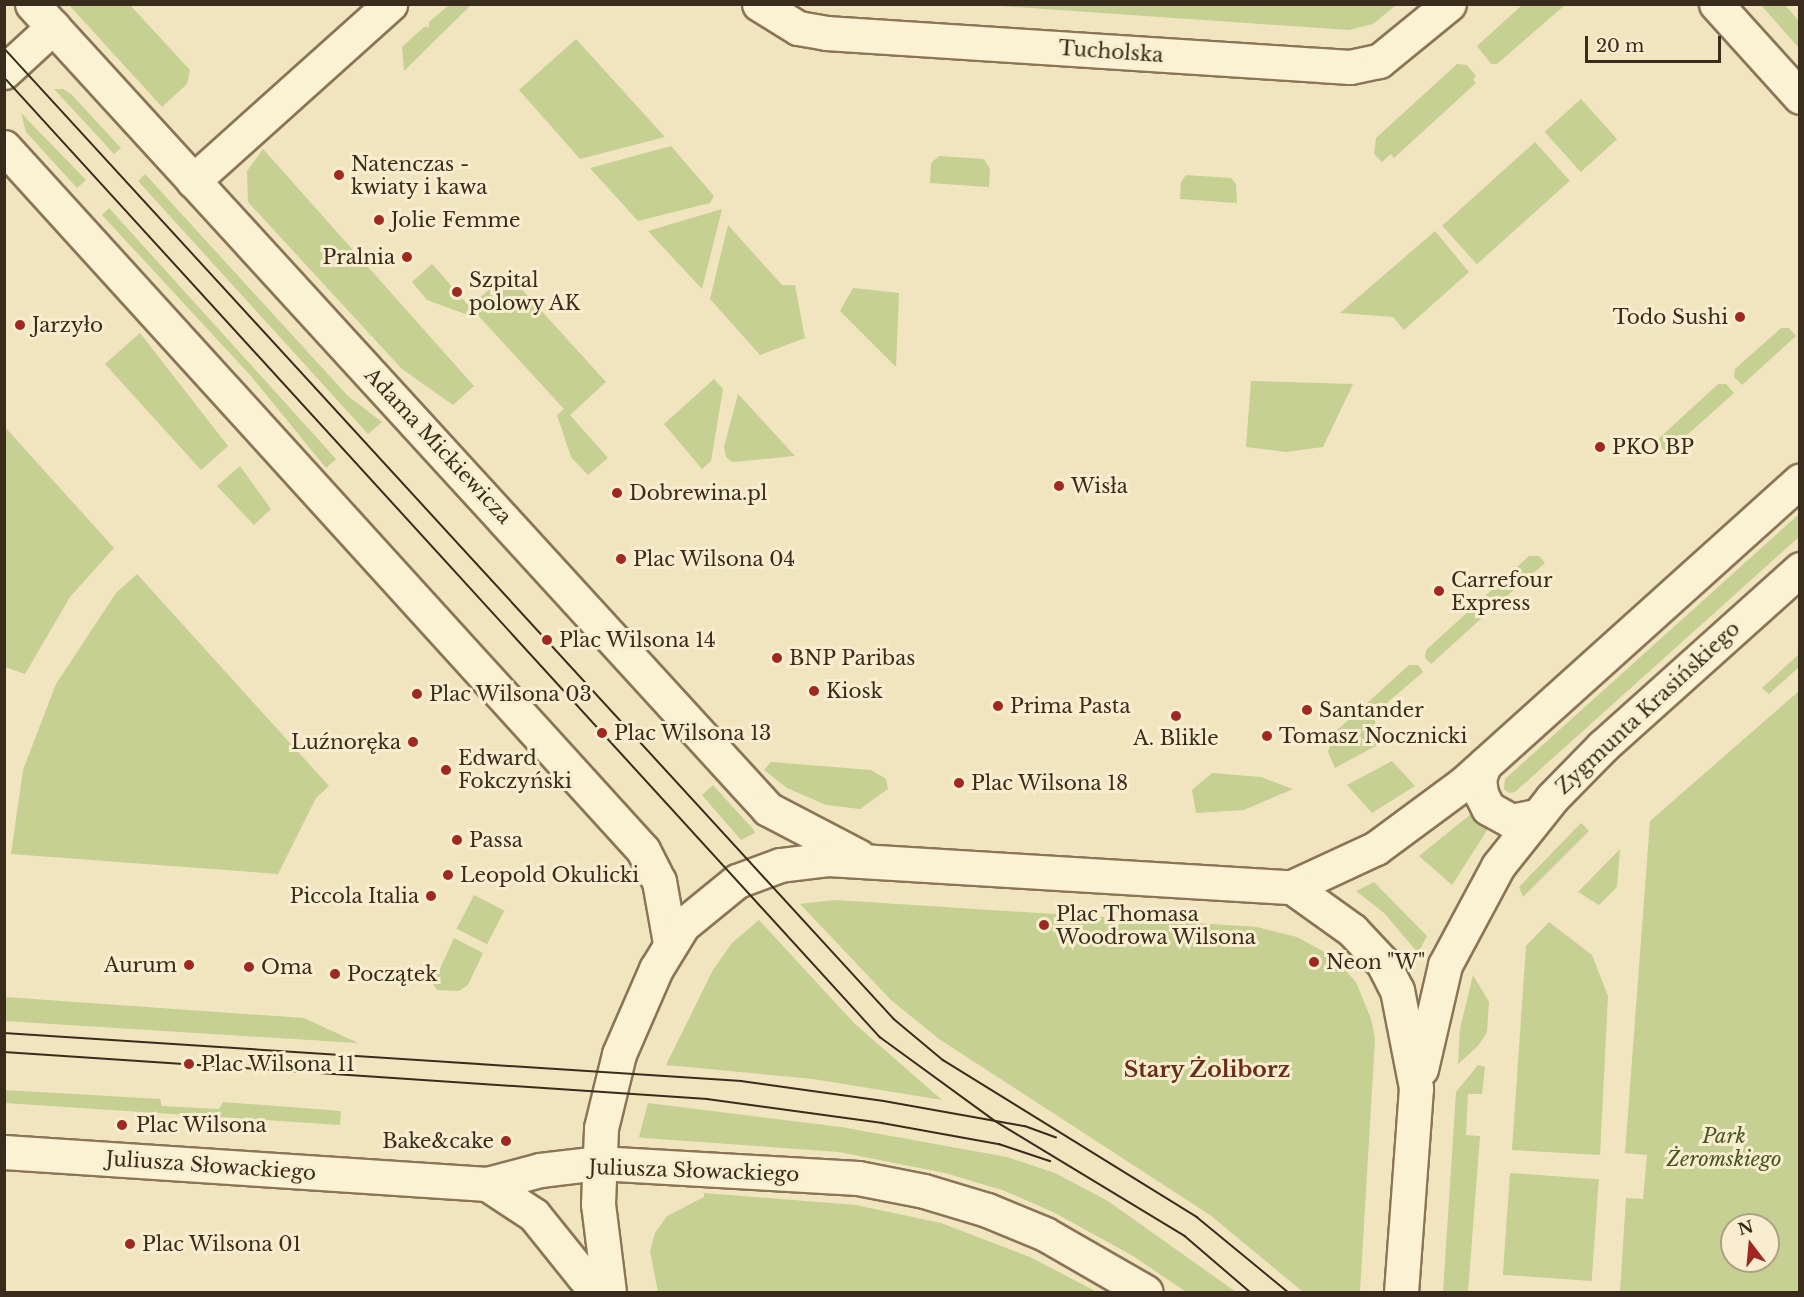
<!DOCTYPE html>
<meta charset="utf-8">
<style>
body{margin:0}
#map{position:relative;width:1804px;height:1297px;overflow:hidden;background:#f1e5bf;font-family:"Libre Baskerville",serif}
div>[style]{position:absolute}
.green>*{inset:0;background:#c5d092;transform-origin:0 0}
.roads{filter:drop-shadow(2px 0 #8b7556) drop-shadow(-2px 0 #8b7556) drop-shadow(0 2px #8b7556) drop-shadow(0 -2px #8b7556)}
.street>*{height:33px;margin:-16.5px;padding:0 16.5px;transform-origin:16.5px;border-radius:16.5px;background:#fbf1d3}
.secondary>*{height:33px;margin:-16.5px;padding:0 16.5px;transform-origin:16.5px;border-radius:16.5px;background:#fbf1d3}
.tram>*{height:1.5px;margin:-0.75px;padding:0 0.75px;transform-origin:0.75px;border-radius:0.75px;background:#392c1c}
.dots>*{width:16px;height:16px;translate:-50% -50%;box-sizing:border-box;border:3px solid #f8eecf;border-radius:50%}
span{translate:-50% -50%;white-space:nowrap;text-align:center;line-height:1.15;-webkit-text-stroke:6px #f8eecf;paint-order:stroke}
.street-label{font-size:20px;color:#392c1c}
.poi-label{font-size:20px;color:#392c1c}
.left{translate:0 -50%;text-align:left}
.right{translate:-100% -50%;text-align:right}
.park-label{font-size:20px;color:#475721;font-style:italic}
.quarter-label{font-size:22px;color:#692d18;font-weight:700}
.frame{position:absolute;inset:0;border:6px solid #392c1c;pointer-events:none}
.north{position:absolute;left:1720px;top:1213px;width:60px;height:60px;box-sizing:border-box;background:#f8eecf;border:2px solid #aca087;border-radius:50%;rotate:344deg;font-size:16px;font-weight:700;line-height:24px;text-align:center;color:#392c1c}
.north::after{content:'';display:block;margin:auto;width:21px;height:27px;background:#9f2821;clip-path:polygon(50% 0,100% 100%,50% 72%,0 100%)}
.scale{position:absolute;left:1585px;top:36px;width:136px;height:27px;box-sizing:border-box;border:3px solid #392c1c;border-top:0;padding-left:8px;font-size:18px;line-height:21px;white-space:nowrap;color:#392c1c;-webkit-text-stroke:4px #f8eecf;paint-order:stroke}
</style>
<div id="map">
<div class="green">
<div style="clip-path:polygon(69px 5px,130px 5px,190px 70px,187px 84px,162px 107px)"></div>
<div style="clip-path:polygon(449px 5px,471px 5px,404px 71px,402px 47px,424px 27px,429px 27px,429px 22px)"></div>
<div style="clip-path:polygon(987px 5px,1396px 4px,1396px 5px,1373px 24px,1349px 30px)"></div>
<div style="clip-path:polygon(1522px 5px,1565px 5px,1497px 64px,1491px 64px,1477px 46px)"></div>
<div style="clip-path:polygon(1761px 5px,1785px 5px,1799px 21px,1799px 48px)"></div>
<div style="clip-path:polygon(576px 39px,665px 137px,580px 159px,519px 90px)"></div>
<div style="clip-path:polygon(1457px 64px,1467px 65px,1476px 76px,1473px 80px,1476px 83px,1394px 158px,1391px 154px,1382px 162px,1374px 154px,1376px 138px)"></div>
<div style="clip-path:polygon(54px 89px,63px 89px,71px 94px,121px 148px,114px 154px)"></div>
<div style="left:1581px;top:99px;width:54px;height:49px;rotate:48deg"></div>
<div style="clip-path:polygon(21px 113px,86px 180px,77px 188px,26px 132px)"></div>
<div style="left:1535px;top:142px;width:52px;height:125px;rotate:48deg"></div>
<div style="clip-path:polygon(671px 146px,714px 196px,710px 203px,638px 221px,590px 168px)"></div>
<div style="clip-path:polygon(263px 149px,474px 386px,453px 405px,402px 369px,248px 202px,247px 171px)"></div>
<div style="clip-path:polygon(939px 156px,984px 159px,990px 169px,989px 187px,930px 183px,931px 163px)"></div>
<div style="clip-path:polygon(145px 174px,348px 396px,382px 422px,368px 434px,138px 181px)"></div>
<div style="clip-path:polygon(1186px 175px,1231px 178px,1236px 184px,1237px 203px,1180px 199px,1181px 182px)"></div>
<div style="clip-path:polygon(109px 208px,336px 459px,326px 468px,251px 376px,102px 215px)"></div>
<div style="clip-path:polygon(722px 209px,702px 289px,648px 231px)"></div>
<div style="clip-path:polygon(728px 225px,782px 285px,795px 285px,805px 338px,760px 355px,710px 299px)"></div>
<div style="clip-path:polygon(1435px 231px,1469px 272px,1404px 330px,1393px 317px,1340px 313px)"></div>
<div style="clip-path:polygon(432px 264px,470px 307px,507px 273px,606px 382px,570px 415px,608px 458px,588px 475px,571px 457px,557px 415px,564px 409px,474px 311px,468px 315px,427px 300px,412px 282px)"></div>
<div style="clip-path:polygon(853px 288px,899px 293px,896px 367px,840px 311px)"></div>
<div style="clip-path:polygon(1781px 328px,1789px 328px,1796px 336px,1742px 385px,1734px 377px,1735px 369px)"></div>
<div style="clip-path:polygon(140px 333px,228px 446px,201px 470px,105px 364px)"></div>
<div style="clip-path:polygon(714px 379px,723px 389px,711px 461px,702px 469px,664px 424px)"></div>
<div style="clip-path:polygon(1251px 381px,1353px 384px,1323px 447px,1286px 452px,1246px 447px)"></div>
<div style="clip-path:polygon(1718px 384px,1726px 384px,1734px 393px,1667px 453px,1655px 442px)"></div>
<div style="clip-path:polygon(738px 394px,795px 456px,732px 462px,726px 457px,724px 447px)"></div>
<div style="clip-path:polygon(4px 426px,114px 548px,70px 597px,25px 674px,5px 667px)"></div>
<div style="clip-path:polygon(240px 466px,271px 509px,254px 525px,217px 486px)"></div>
<div style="clip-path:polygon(1799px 514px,1799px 537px,1515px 792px,1509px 793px,1504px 789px,1505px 779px)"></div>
<div style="clip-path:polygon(1529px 556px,1539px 556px,1545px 563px,1491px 610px,1486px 604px,1486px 595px)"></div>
<div style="clip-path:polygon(137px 574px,329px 786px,316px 798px,278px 874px,11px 854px,23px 770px,56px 684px,116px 593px)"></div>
<div style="clip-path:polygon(1470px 610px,1483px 617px,1431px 664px,1425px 658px,1426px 650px)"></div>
<div style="clip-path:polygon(1799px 654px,1799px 667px,1769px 694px,1762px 688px)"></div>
<div style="clip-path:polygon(1409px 665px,1418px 665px,1423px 672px,1373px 715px,1381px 743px,1335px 768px,1328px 752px,1335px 732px)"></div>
<div style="clip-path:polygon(evenodd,1799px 691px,1799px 1292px,1620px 1292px,1626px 1198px,1643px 1199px,1647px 1155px,1625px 1153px,1650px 821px,1799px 691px,1732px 1225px,1768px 1225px,1768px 1261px,1732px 1261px,1732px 1225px)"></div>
<div style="clip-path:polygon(1392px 761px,1415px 786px,1372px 813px,1347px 785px)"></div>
<div style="clip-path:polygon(771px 762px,871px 770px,886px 779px,888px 789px,860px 809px,826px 805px,787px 788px,764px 770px)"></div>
<div style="clip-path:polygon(1212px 773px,1261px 777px,1293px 789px,1244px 810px,1196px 813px,1192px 790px)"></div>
<div style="clip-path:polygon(713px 785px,753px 829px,755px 833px,741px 840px,702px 795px)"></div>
<div style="clip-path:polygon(1471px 814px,1488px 829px,1452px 885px,1419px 856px)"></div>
<div style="clip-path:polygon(1581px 823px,1589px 831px,1523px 897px,1519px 887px)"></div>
<div style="clip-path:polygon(1620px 849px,1617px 887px,1599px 905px,1578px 892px)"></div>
<div style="clip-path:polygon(1374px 882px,1427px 936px,1418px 953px,1384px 913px,1356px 891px)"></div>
<div style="left:474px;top:895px;width:34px;height:38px;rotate:27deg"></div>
<div style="clip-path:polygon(835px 900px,1257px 927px,1297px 937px,1332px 956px,1356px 982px,1371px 1019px,1375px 1039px,1360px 1292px,1303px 1292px,1210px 1215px,939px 1039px,891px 1000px,800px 904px)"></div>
<div style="clip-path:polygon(759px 920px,854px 1023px,942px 1100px,813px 1079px,666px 1065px,713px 970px,732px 943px)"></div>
<div style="clip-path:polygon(1549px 922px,1592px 955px,1608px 996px,1600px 1155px,1512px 1150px,1526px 946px)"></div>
<div style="clip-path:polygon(454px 938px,483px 953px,468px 985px,459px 991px,437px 990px,433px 984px)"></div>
<div style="clip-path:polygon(1473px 975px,1489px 1002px,1487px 1032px,1478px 1046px,1458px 1064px,1460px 1029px)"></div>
<div style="clip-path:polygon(5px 997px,304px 1018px,358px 1043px,5px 1021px)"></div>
<div style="clip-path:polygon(1478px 1065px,1485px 1067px,1482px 1094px,1468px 1094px,1466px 1135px,1480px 1136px,1468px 1292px,1443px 1292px,1456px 1092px)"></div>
<div style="clip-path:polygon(5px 1090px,160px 1099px,162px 1106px,219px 1109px,223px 1102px,341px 1111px,340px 1125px,5px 1103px)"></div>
<div style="clip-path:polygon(648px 1103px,841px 1127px,1007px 1157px,1055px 1173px,1108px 1201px,1236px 1292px,1186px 1292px,1133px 1256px,1055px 1213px,1005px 1191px,945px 1173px,839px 1152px,644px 1138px,639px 1137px)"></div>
<div style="left:1510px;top:1173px;width:89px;height:102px;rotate:4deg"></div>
<div style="clip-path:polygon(704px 1193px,856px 1205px,941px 1223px,1030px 1257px,1097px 1292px,658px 1292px,650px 1251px,655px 1233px,667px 1216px,704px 1197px)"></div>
</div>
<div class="roads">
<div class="street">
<div style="left:759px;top:4px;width:46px;rotate:31.6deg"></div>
<div style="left:798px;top:28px;width:28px;rotate:10deg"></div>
<div style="left:826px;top:33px;width:525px;rotate:3.71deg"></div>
<div style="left:1350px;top:67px;width:30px;rotate:-12deg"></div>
<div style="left:1379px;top:61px;width:90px;rotate:-39.2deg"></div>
<div style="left:1716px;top:4px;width:125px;rotate:47.9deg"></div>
<div style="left:4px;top:72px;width:67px;rotate:-42.6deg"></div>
<div style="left:193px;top:181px;width:265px;rotate:-41.9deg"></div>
</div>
<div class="secondary">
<div style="left:32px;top:4px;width:1091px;rotate:47.56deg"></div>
<div style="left:768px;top:809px;width:102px;rotate:27.6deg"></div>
<div style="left:4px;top:147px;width:950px;rotate:47.73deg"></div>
<div style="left:643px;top:850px;width:35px;rotate:63deg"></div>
<div style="left:659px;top:881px;width:63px;rotate:79.9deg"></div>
<div style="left:1484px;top:765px;width:15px;rotate:110deg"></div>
<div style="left:1479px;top:779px;width:15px;rotate:82deg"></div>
<div style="left:1481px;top:794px;width:16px;rotate:63deg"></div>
<div style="left:1488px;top:808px;width:26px;rotate:29deg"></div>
<div style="left:1511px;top:821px;width:26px;rotate:-11deg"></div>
<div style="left:1292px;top:887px;width:93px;rotate:-24.9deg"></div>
<div style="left:1376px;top:848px;width:109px;rotate:-36.5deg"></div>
<div style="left:1464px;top:783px;width:452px;rotate:-42deg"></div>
<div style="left:1421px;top:1069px;width:107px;rotate:-77deg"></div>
<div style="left:1445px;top:965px;width:112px;rotate:-61.8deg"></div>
<div style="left:1498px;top:866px;width:87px;rotate:-51.5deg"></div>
<div style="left:1552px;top:798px;width:73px;rotate:-45.6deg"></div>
<div style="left:1603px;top:746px;width:265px;rotate:-41.9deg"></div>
<div style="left:4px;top:1152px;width:484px;rotate:3.8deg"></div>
<div style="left:487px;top:1184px;width:55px;rotate:-14.8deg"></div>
<div style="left:540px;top:1170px;width:58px;rotate:-6.9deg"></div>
<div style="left:598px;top:1163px;width:260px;rotate:3.3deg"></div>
<div style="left:858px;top:1178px;width:67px;rotate:11.1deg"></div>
<div style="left:924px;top:1191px;width:66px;rotate:16.8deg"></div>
<div style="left:987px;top:1210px;width:63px;rotate:22.5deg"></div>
<div style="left:1045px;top:1234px;width:116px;rotate:29.9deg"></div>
<div style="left:487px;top:1184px;width:56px;rotate:33.4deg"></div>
<div style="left:534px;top:1215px;width:99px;rotate:51.2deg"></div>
<div style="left:609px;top:1292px;width:89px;rotate:-97.1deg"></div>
<div style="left:598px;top:1204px;width:76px;rotate:-87.7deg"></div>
<div style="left:601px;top:1128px;width:76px;rotate:-76.3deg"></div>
<div style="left:619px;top:1054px;width:93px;rotate:-66.5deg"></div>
<div style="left:656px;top:969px;width:52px;rotate:-58.5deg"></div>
<div style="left:683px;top:925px;width:70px;rotate:-39.2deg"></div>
<div style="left:737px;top:881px;width:46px;rotate:-20.4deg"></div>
<div style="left:780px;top:865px;width:48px;rotate:-7.1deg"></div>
<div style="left:828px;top:859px;width:465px;rotate:3.5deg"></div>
<div style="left:1292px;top:887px;width:74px;rotate:35.6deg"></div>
<div style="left:1352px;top:930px;width:45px;rotate:46.8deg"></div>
<div style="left:1383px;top:963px;width:30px;rotate:63deg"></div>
<div style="left:1397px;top:990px;width:100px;rotate:79deg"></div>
<div style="left:1416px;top:1088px;width:205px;rotate:94.2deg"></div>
</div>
</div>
<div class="tram">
<div style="left:4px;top:48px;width:1317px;rotate:47.49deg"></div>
<div style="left:894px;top:1019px;width:64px;rotate:39.9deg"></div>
<div style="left:943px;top:1060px;width:299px;rotate:31.7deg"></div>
<div style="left:1197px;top:1217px;width:118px;rotate:39.5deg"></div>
<div style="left:4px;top:77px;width:1300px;rotate:47.62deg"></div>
<div style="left:880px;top:1037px;width:142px;rotate:36.1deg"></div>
<div style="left:995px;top:1121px;width:222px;rotate:31.2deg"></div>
<div style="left:1185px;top:1236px;width:86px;rotate:40.7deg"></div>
<div style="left:4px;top:1033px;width:739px;rotate:3.73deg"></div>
<div style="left:741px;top:1081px;width:144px;rotate:8deg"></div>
<div style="left:884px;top:1101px;width:143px;rotate:10.1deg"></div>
<div style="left:1025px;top:1126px;width:33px;rotate:20deg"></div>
<div style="left:4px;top:1052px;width:705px;rotate:3.82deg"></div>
<div style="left:707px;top:1099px;width:177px;rotate:7.8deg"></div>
<div style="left:882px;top:1123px;width:119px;rotate:10.2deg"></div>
<div style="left:999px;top:1144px;width:54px;rotate:18.4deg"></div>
</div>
<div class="dots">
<div style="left:339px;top:175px;background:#9f2821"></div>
<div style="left:379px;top:220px;background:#9f2821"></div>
<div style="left:407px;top:257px;background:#9f2821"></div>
<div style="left:457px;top:292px;background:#9f2821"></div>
<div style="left:1740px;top:317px;background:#9f2821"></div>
<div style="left:20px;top:325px;background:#9f2821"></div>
<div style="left:1600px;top:447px;background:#9f2821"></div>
<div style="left:1059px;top:486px;background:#9f2821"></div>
<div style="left:617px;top:493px;background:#9f2821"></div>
<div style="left:621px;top:559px;background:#9f2821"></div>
<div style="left:1439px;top:591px;background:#9f2821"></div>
<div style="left:547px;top:640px;background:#9f2821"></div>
<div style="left:777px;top:658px;background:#9f2821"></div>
<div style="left:814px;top:691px;background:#9f2821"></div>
<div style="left:417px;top:694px;background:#9f2821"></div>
<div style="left:998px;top:706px;background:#9f2821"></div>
<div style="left:1307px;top:710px;background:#9f2821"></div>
<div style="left:1176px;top:716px;background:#9f2821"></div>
<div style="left:602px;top:733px;background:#9f2821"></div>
<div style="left:1267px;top:736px;background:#9f2821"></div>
<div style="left:413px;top:742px;background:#9f2821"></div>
<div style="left:446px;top:770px;background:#9f2821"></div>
<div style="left:959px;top:783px;background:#9f2821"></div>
<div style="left:457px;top:840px;background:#9f2821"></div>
<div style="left:448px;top:875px;background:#9f2821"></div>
<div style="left:431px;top:896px;background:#9f2821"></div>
<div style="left:1044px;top:925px;background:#9f2821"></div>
<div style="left:1314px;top:962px;background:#9f2821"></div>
<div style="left:189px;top:965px;background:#9f2821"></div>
<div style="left:249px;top:967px;background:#9f2821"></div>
<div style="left:335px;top:974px;background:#9f2821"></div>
<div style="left:189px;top:1064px;background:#9f2821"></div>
<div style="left:122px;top:1125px;background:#9f2821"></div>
<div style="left:506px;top:1141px;background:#9f2821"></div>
<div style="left:130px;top:1244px;background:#9f2821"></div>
</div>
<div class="street-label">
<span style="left:1111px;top:52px;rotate:4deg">Tucholska</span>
<span style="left:438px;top:446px;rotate:47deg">Adama Mickiewicza</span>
<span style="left:1648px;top:708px;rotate:-43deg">Zygmunta Krasińskiego</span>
<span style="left:211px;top:1166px;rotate:4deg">Juliusza Słowackiego</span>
<span style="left:694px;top:1171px;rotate:2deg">Juliusza Słowackiego</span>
</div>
<div class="poi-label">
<span class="left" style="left:351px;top:176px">Natenczas -<br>kwiaty i kawa</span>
<span class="left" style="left:391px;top:220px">Jolie Femme</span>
<span class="right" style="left:395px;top:257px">Pralnia</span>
<span class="left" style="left:469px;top:292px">Szpital<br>polowy AK</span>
<span class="right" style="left:1728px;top:317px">Todo Sushi</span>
<span class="left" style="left:32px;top:325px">Jarzyło</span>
<span class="left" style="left:1612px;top:447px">PKO BP</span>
<span class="left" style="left:1071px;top:486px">Wisła</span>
<span class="left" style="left:629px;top:493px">Dobrewina.pl</span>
<span class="left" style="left:633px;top:559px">Plac Wilsona 04</span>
<span class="left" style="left:1451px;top:592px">Carrefour<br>Express</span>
<span class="left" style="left:559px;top:640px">Plac Wilsona 14</span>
<span class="left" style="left:789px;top:658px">BNP Paribas</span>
<span class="left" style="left:826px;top:691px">Kiosk</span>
<span class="left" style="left:429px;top:694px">Plac Wilsona 03</span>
<span class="left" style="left:1010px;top:706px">Prima Pasta</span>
<span class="left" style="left:1319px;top:710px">Santander</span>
<span class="left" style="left:614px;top:733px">Plac Wilsona 13</span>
<span class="left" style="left:1279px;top:736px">Tomasz Nocznicki</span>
<span style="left:1176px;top:738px">A. Blikle</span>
<span class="right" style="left:401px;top:742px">Luźnoręka</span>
<span class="left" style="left:458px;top:770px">Edward<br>Fokczyński</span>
<span class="left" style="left:971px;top:783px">Plac Wilsona 18</span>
<span class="left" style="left:469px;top:840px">Passa</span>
<span class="left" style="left:460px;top:875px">Leopold Okulicki</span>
<span class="right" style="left:419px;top:896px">Piccola Italia</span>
<span class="left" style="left:1056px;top:926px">Plac Thomasa<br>Woodrowa Wilsona</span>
<span class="left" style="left:1326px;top:962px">Neon "W"</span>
<span class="right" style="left:177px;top:965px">Aurum</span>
<span class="left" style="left:261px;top:967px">Oma</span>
<span class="left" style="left:347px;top:974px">Początek</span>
<span class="left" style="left:201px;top:1064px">Plac Wilsona 11</span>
<span class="left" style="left:136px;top:1125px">Plac Wilsona</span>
<span class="right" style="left:494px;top:1141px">Bake&amp;cake</span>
<span class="left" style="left:142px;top:1244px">Plac Wilsona 01</span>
</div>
<div class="park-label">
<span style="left:1724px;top:1148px">Park<br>Żeromskiego</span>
</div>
<div class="quarter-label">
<span style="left:1207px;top:1070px">Stary Żoliborz</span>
</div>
<div class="frame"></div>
<div class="north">N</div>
<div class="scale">20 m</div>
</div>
